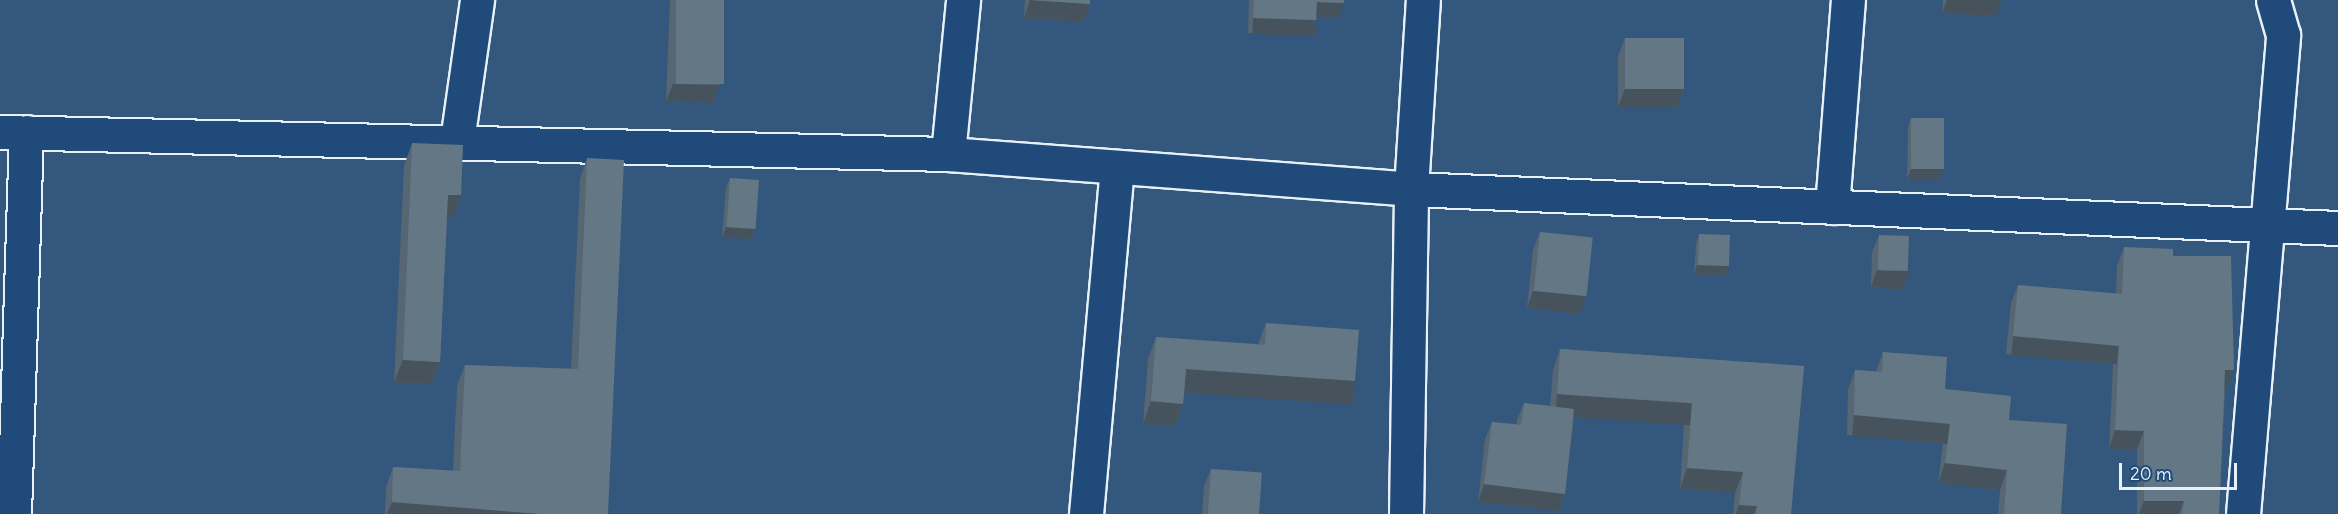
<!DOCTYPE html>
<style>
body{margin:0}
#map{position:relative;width:2338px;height:514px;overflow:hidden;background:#34587d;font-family:Delius,sans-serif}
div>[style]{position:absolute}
.roads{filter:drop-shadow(2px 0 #e8f1f8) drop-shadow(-2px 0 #e8f1f8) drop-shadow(0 2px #e8f1f8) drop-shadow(0 -2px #e8f1f8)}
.street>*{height:33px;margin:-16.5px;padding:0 16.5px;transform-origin:16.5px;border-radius:16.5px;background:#1f4a7a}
.wall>*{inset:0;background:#566672}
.shaded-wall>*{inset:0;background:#46535d;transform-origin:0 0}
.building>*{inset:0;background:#647785;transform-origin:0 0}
span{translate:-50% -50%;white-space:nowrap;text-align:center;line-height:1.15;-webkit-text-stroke:4.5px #1f4a7a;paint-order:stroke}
.scale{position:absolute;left:2119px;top:463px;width:118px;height:27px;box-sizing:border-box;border:3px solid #e8f1f8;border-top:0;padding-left:8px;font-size:18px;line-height:21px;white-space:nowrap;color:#e8f1f8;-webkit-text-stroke:4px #1f4a7a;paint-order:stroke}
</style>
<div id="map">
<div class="roads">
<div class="street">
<div style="left:0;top:132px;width:948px;rotate:1.33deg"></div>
<div style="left:948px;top:154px;width:464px;rotate:4.3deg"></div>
<div style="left:1411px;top:189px;width:928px;rotate:2.41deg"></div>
<div style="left:457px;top:141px;width:142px;rotate:-81.9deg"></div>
<div style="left:948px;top:154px;width:155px;rotate:-84.4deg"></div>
<div style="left:1832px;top:207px;width:208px;rotate:-85.6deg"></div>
<div style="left:14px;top:514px;width:382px;rotate:-88.2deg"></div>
<div style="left:1086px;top:514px;width:346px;rotate:-84.9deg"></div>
<div style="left:1406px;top:514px;width:325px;rotate:-89.1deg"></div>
<div style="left:1411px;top:189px;width:189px;rotate:-86.4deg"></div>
<div style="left:2243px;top:514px;width:481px;rotate:-85.2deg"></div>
<div style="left:2283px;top:35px;width:36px;rotate:-106deg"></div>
</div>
</div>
<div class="wall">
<div style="clip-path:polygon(670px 0,724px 0,720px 85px,713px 103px,666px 101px)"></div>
<div style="clip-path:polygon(1025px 0,1090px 0,1090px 4px,1083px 22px,1024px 18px)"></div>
<div style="clip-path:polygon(1249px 0,1344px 0,1339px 17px,1317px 17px,1311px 35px,1248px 33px)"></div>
<div style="clip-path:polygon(1943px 0,2002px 0,1996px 16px,1942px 13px)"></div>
<div style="clip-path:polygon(1625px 38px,1684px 89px,1677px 107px,1618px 107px,1618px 56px)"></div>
<div style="clip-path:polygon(1911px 118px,1939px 179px,1907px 179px,1908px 128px)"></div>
<div style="clip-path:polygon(412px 143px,461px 195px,453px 218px,447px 218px,440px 362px,432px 384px,394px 383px,404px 166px)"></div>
<div style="clip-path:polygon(587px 158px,608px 514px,385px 514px,386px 488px,393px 467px,453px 471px,457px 386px,465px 365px,571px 369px,580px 179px)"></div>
<div style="clip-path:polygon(730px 178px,752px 239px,722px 237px,726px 188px)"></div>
<div style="clip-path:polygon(1540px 232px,1580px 314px,1527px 308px,1533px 250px)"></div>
<div style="clip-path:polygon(1699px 234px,1728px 266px,1725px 276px,1694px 275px,1696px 244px)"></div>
<div style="clip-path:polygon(1879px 235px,1903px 290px,1871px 287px,1872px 253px)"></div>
<div style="clip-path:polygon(2124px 247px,2173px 256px,2227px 388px,2225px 388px,2219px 514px,2137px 514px,2137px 450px,2109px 449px,2113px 364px,2006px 354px,2011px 303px,2018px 285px,2116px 294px,2117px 266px)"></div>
<div style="clip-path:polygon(1266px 323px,1347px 403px,1184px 392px,1183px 404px,1175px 426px,1143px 424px,1148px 359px,1156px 337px,1258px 344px)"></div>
<div style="clip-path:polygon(1560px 349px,1804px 366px,1791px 514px,1733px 514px,1735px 493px,1680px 489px,1684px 424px,1574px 416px,1565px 494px,1559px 511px,1478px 502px,1485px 439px,1492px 422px,1517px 424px,1517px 420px,1524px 403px,1550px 406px,1553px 370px)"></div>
<div style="clip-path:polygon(1883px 352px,1945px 389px,2009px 420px,2061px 514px,1998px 514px,2000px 490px,1938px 483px,1943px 444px,1847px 435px,1848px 390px,1855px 370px,1876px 371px)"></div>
<div style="clip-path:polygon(1211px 469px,1258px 514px,1202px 514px,1204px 486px)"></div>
</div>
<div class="shaded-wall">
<div style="clip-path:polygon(1030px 0,1090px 4px,1083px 22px,1024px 18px)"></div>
<div style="clip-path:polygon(1947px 0,2002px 0,1996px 16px,1942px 13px)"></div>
<div style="clip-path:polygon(1317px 2px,1344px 3px,1339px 17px,1312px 17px)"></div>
<div style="left:1253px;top:18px;width:63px;height:16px;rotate:2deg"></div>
<div style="clip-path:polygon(673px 84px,720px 85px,713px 103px,666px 101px)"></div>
<div style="clip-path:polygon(1625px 89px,1684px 89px,1677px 107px,1618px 107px)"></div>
<div style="clip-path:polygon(1911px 169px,1943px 169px,1939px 179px,1907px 179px)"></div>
<div style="clip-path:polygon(448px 195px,461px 195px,453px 218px,439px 217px)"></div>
<div style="clip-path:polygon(726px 227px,756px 229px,752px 239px,722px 237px)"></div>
<div style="clip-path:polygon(1697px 265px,1728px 266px,1725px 276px,1694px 275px)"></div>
<div style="clip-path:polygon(1877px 270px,1909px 272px,1903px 290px,1871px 287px)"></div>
<div style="clip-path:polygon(1533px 291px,1586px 296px,1580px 314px,1527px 308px)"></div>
<div style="left:2013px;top:336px;width:106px;height:19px;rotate:5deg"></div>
<div style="clip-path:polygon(403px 360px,440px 362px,432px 384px,394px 383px)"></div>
<div style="left:1186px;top:369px;width:169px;height:24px;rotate:4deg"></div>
<div style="clip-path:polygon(2225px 370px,2234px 370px,2227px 388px,2219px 389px)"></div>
<div style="left:1557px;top:394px;width:135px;height:22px;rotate:4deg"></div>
<div style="clip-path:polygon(1151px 401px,1183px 404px,1175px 426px,1143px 424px)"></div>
<div style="left:1854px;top:415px;width:96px;height:21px;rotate:5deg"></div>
<div style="clip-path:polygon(2115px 430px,2144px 431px,2137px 450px,2109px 449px)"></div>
<div style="clip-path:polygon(1945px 463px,2007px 470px,2000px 490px,1938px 483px)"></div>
<div style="clip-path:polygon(1687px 468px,1743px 472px,1735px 493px,1680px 489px)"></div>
<div style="clip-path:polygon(1484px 484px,1565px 494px,1559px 511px,1478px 502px)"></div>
<div style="clip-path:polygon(2144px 501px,2184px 501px,2179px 514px,2139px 514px)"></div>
<div style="clip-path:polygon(392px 502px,541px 514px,387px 514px)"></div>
<div style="clip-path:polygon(1739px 505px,1757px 506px,1754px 514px,1736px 514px)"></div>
</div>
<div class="building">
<div style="left:676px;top:0;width:48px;height:84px"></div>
<div style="clip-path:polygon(1030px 0,1090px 0,1090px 4px)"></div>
<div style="clip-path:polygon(1254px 0,1344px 0,1344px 3px,1317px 2px,1316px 20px,1253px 18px)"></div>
<div style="left:1625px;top:38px;width:59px;height:51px"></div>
<div style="left:1911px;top:118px;width:33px;height:51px"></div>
<div style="clip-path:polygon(412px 143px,463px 145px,461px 195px,448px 195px,440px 362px,403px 360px)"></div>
<div style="clip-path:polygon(587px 158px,624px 160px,608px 514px,541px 514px,392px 502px,393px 467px,460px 471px,465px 365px,578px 369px)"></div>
<div style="left:730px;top:178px;width:29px;height:49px;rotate:4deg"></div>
<div style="left:1540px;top:232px;width:53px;height:59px;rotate:6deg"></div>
<div style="left:1699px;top:234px;width:31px;height:31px;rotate:2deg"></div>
<div style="left:1879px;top:235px;width:30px;height:35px;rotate:2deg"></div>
<div style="clip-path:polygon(2124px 247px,2173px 249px,2173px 256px,2231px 256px,2234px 370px,2225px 370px,2219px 514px,2182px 514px,2184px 501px,2144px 501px,2144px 431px,2115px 430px,2119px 346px,2013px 336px,2018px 285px,2122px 294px)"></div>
<div style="clip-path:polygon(1266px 323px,1359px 330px,1355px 381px,1186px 369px,1183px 404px,1151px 401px,1156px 337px,1265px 345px)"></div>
<div style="clip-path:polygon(1560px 349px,1804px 366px,1791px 514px,1756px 514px,1757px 506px,1739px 505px,1743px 472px,1687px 468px,1692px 403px,1557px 394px)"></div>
<div style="clip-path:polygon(1883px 352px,1947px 357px,1945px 389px,2011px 396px,2009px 420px,2067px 424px,2061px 514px,2004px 514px,2007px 470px,1945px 463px,1950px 424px,1854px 415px,1855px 370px,1882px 372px)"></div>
<div style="clip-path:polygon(1524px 403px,1574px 409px,1565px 494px,1484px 484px,1492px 422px,1521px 425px)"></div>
<div style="left:1211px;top:469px;width:51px;height:45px;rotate:4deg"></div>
</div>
<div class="scale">20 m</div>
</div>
